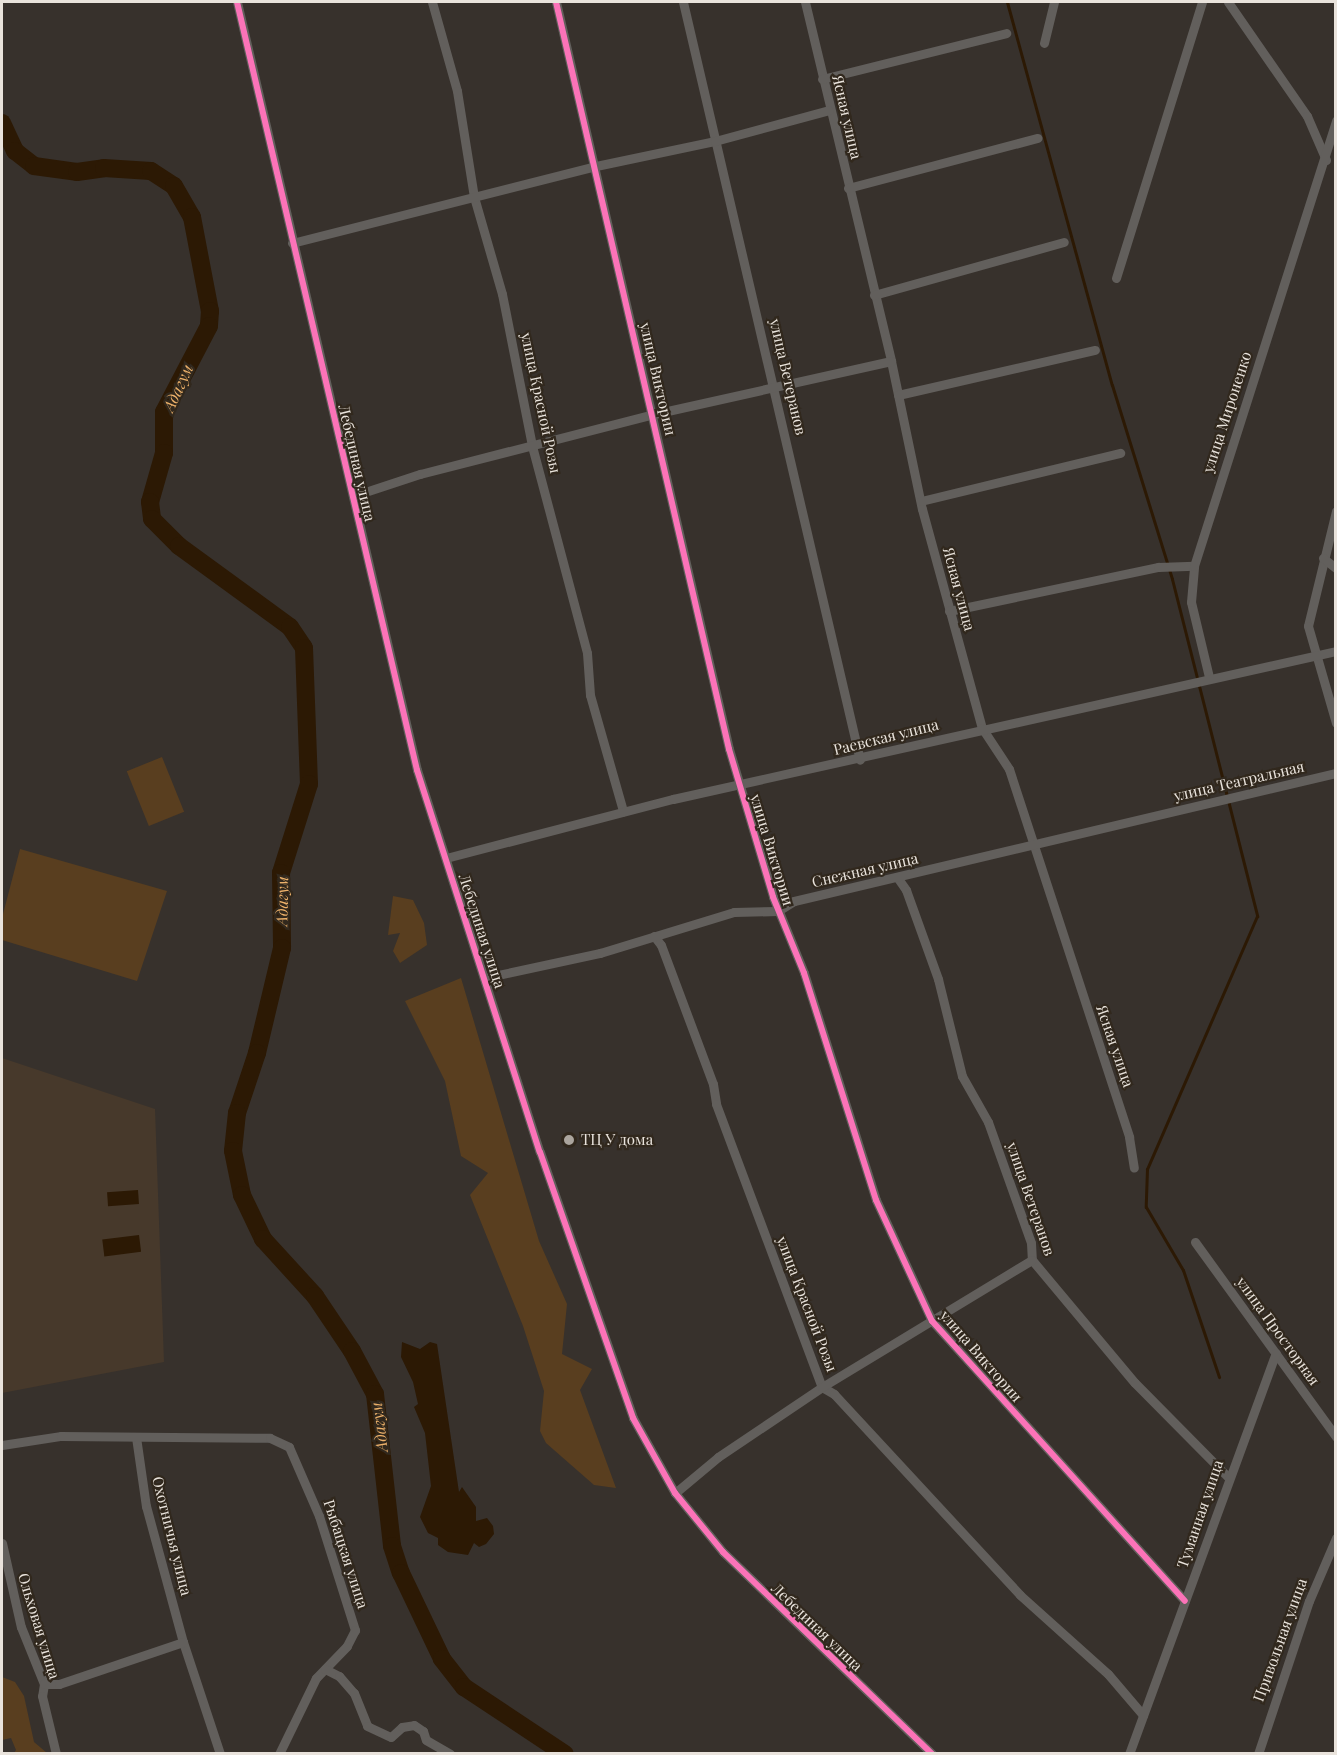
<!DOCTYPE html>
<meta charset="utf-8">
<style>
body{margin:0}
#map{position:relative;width:1337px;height:1755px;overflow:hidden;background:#37312c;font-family:"Playfair Display",serif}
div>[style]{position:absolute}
.built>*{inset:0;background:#47392b}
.green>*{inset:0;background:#593e1f;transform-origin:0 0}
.water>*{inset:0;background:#2c1904;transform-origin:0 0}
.stream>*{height:3px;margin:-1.5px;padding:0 1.5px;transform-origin:1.5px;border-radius:1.5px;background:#2c1904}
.river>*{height:18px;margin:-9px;padding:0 9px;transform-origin:9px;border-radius:9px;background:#2c1904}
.street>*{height:9px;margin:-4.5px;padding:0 4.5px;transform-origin:4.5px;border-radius:4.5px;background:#625f5c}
.cycleway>*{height:6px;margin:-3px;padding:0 3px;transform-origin:3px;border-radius:3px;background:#fb73b8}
.dots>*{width:16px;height:16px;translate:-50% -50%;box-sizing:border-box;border:3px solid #31281d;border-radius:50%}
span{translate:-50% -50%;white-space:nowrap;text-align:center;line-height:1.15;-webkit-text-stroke:4.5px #31281d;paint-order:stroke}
.street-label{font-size:15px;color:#e9e3dc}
.poi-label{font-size:15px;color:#e9e3dc}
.left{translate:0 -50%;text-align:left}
.water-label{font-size:16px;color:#edb16a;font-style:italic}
.frame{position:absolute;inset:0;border:3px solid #e9e3dc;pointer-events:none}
</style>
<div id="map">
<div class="built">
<div style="clip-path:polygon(2px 1058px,155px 1109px,164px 1362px,2px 1393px)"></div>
</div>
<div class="green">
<div style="left:162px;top:757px;width:59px;height:38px;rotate:68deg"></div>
<div style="clip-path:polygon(20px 849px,167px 891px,137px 981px,2px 940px,2px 918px)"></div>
<div style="clip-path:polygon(393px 896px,413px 900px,424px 923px,427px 945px,400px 963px,393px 951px,400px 933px,388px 935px)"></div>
<div style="clip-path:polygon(461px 978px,539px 1241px,567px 1304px,562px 1354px,592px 1369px,580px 1390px,616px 1488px,594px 1485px,546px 1443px,540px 1431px,544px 1391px,523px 1326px,470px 1195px,488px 1173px,461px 1156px,445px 1081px,405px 1001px)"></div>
<div style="clip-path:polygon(2px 1677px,15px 1682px,24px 1696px,34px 1742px,47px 1753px,14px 1753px,16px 1750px,11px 1738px,2px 1740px)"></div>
</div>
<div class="water">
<div style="left:138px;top:1190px;width:14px;height:31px;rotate:86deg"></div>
<div style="left:139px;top:1235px;width:17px;height:37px;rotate:83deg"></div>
<div style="clip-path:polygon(402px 1342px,420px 1349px,430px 1342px,437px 1344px,459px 1492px,462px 1487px,476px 1507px,476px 1521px,487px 1518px,493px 1526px,494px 1534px,486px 1544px,479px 1547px,474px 1543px,468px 1555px,448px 1552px,438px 1545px,438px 1538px,428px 1533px,420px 1517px,431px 1486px,425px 1433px,414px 1407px,418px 1404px,413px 1382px,401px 1357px)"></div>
</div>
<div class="stream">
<div style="left:1007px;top:2px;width:397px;rotate:74.7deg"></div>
<div style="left:1112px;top:385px;width:203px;rotate:72.8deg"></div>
<div style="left:1172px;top:579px;width:348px;rotate:75.8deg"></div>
<div style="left:1257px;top:916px;width:276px;rotate:113.5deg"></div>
<div style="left:1147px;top:1169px;width:38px;rotate:92deg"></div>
<div style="left:1146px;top:1207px;width:73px;rotate:59.6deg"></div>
<div style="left:1183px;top:1270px;width:113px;rotate:71.4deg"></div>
</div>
<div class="river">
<div style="left:2px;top:123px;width:31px;rotate:65deg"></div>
<div style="left:15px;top:151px;width:24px;rotate:38deg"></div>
<div style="left:34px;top:166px;width:43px;rotate:7.9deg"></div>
<div style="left:77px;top:172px;width:27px;rotate:-8deg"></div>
<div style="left:104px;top:168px;width:47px;rotate:3.7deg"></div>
<div style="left:151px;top:171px;width:27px;rotate:33deg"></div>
<div style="left:174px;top:186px;width:36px;rotate:60deg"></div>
<div style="left:192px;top:217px;width:96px;rotate:79.2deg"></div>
<div style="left:210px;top:311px;width:15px;rotate:94deg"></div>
<div style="left:209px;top:326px;width:97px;rotate:117.6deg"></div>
<div style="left:164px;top:412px;width:41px;rotate:90deg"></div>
<div style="left:164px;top:453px;width:51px;rotate:105.9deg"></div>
<div style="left:150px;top:502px;width:17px;rotate:83deg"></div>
<div style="left:152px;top:519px;width:38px;rotate:45deg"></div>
<div style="left:179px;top:546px;width:137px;rotate:36.1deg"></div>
<div style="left:290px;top:627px;width:25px;rotate:56deg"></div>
<div style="left:304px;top:648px;width:136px;rotate:87.9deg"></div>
<div style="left:309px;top:784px;width:93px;rotate:107.5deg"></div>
<div style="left:281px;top:873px;width:75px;rotate:89.2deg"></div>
<div style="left:282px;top:948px;width:108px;rotate:103.4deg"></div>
<div style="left:257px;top:1053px;width:63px;rotate:108.4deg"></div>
<div style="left:237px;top:1113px;width:38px;rotate:96deg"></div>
<div style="left:233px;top:1151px;width:45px;rotate:78.4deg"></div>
<div style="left:242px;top:1195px;width:49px;rotate:64.5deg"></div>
<div style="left:263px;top:1239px;width:77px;rotate:47.6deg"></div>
<div style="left:315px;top:1296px;width:66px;rotate:56.1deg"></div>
<div style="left:352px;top:1351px;width:49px;rotate:61.9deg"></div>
<div style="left:375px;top:1394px;width:153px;rotate:83.6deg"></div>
<div style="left:392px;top:1546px;width:28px;rotate:72deg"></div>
<div style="left:401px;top:1573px;width:95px;rotate:64.5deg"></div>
<div style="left:442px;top:1659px;width:36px;rotate:52deg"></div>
<div style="left:464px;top:1687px;width:121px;rotate:33.6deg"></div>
</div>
<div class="street">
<div style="left:237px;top:2px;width:789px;rotate:76.81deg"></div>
<div style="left:417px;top:770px;width:401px;rotate:72.2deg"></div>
<div style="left:540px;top:1152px;width:282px;rotate:70.7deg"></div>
<div style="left:633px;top:1418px;width:86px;rotate:60.8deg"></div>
<div style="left:675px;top:1493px;width:76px;rotate:50.9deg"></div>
<div style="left:723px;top:1552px;width:291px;rotate:44deg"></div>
<div style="left:432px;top:2px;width:92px;rotate:74.3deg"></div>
<div style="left:457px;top:91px;width:107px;rotate:80.9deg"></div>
<div style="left:474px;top:197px;width:101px;rotate:73.9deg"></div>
<div style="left:502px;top:294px;width:155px;rotate:78.8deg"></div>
<div style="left:532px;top:446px;width:214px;rotate:75.1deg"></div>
<div style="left:587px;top:653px;width:42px;rotate:85.9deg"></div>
<div style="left:590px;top:695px;width:121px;rotate:74.1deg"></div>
<div style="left:556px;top:2px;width:767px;rotate:76.96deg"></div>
<div style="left:729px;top:749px;width:154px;rotate:73.4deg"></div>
<div style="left:773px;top:897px;width:82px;rotate:67.8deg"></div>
<div style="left:804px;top:973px;width:238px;rotate:72.4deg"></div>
<div style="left:876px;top:1200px;width:133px;rotate:65.2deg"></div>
<div style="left:932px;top:1321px;width:377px;rotate:47.9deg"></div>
<div style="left:683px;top:2px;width:778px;rotate:76.86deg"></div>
<div style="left:805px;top:2px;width:369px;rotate:76.5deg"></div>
<div style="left:891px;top:361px;width:151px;rotate:78.2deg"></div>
<div style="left:922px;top:509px;width:227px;rotate:74.7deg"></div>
<div style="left:982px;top:728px;width:49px;rotate:56.6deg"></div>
<div style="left:1009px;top:769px;width:387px;rotate:71.9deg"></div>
<div style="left:1129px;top:1137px;width:31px;rotate:81deg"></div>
<div style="left:1228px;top:2px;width:139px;rotate:55.3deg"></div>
<div style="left:1307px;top:116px;width:48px;rotate:66.6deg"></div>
<div style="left:1044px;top:43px;width:42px;rotate:-76.3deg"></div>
<div style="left:822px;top:79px;width:190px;rotate:-14deg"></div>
<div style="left:848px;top:188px;width:196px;rotate:-14.8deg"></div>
<div style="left:292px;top:243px;width:314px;rotate:-14.2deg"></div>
<div style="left:596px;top:166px;width:122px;rotate:-11.9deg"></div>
<div style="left:715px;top:141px;width:118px;rotate:-15.2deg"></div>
<div style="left:1116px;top:278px;width:289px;rotate:-72.7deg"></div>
<div style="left:874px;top:295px;width:197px;rotate:-15.6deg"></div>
<div style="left:898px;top:395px;width:202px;rotate:-12.9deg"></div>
<div style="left:353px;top:496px;width:71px;rotate:-18.2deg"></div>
<div style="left:420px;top:474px;width:242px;rotate:-14.4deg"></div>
<div style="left:654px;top:414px;width:243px;rotate:-12.6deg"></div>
<div style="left:921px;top:501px;width:205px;rotate:-13.6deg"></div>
<div style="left:1336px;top:511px;width:118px;rotate:103.7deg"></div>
<div style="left:1308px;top:626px;width:101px;rotate:73.9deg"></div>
<div style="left:1323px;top:558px;width:16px;rotate:38deg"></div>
<div style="left:949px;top:611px;width:214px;rotate:-11.9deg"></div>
<div style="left:1158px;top:567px;width:36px;rotate:-2deg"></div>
<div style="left:1209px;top:677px;width:77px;rotate:-103.5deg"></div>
<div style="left:1191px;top:602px;width:36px;rotate:-85deg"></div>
<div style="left:1194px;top:566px;width:468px;rotate:-72.3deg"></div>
<div style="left:446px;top:858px;width:235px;rotate:-14.6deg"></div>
<div style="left:673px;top:799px;width:679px;rotate:-12.58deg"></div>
<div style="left:897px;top:877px;width:16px;rotate:55deg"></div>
<div style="left:906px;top:890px;width:95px;rotate:70.2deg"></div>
<div style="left:938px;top:979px;width:100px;rotate:76.1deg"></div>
<div style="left:962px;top:1076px;width:53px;rotate:60.5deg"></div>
<div style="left:988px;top:1122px;width:128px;rotate:70.4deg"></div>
<div style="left:1031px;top:1243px;width:17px;rotate:87deg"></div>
<div style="left:1032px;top:1260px;width:160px;rotate:50.1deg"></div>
<div style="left:1135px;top:1383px;width:132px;rotate:45.3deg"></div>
<div style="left:654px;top:936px;width:11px;rotate:52deg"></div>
<div style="left:661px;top:945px;width:148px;rotate:69.5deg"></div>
<div style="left:713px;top:1084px;width:20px;rotate:81deg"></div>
<div style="left:716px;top:1104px;width:302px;rotate:69.5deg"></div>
<div style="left:822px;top:1387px;width:14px;rotate:30deg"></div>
<div style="left:834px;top:1394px;width:274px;rotate:47.2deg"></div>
<div style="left:1020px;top:1595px;width:118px;rotate:41.9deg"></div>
<div style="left:1108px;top:1674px;width:54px;rotate:49.5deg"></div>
<div style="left:484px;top:978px;width:119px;rotate:-12.2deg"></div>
<div style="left:600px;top:953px;width:140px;rotate:-17deg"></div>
<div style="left:734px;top:912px;width:44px;rotate:-1.3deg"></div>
<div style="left:778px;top:911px;width:19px;rotate:-32deg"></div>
<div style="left:794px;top:901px;width:557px;rotate:-13.29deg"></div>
<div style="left:1195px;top:1242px;width:241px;rotate:54.1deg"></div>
<div style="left:136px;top:1437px;width:70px;rotate:81.8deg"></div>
<div style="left:146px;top:1506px;width:141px;rotate:74.8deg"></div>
<div style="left:183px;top:1642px;width:118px;rotate:71.7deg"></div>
<div style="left:2px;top:1445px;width:60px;rotate:-8.7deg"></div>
<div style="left:61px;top:1436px;width:209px;rotate:0.5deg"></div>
<div style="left:270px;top:1438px;width:21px;rotate:25deg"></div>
<div style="left:289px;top:1447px;width:75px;rotate:66.5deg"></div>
<div style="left:319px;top:1516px;width:120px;rotate:72.5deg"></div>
<div style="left:355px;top:1630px;width:18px;rotate:117deg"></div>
<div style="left:347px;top:1646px;width:45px;rotate:134.1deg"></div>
<div style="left:316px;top:1678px;width:85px;rotate:116deg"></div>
<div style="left:675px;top:1493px;width:56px;rotate:-39.9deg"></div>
<div style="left:718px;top:1457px;width:125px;rotate:-33.9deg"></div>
<div style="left:822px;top:1387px;width:245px;rotate:-31.2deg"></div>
<div style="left:2px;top:1543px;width:86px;rotate:77.3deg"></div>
<div style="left:21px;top:1627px;width:61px;rotate:68deg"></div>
<div style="left:44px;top:1684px;width:12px;rotate:99deg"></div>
<div style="left:42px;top:1696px;width:60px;rotate:76.4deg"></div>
<div style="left:325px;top:1669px;width:16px;rotate:27deg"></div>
<div style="left:339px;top:1676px;width:23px;rotate:49deg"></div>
<div style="left:354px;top:1693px;width:35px;rotate:68deg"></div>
<div style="left:367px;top:1726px;width:26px;rotate:25deg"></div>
<div style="left:391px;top:1737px;width:15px;rotate:-42deg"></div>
<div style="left:402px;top:1727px;width:12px;rotate:-9deg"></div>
<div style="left:414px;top:1725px;width:11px;rotate:34deg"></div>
<div style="left:423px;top:1731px;width:9px;rotate:72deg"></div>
<div style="left:426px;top:1740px;width:28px;rotate:30deg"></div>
<div style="left:44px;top:1684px;width:15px"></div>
<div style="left:59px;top:1684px;width:131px;rotate:-18.7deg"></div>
<div style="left:1129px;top:1754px;width:427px;rotate:-69.9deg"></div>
<div style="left:1258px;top:1754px;width:161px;rotate:-71.6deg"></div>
<div style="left:1309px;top:1601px;width:69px;rotate:-66.8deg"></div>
</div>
<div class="cycleway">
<div style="left:237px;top:2px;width:789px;rotate:76.81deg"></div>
<div style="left:417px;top:770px;width:401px;rotate:72.2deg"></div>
<div style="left:540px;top:1152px;width:282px;rotate:70.7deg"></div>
<div style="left:633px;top:1418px;width:86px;rotate:60.8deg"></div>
<div style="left:675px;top:1493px;width:76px;rotate:50.9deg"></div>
<div style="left:723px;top:1552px;width:291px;rotate:44deg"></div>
<div style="left:556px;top:2px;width:767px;rotate:76.96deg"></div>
<div style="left:729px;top:749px;width:154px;rotate:73.4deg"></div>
<div style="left:773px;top:897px;width:82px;rotate:67.8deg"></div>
<div style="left:804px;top:973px;width:238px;rotate:72.4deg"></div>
<div style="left:876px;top:1200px;width:133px;rotate:65.2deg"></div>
<div style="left:932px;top:1321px;width:377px;rotate:47.9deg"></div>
</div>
<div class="dots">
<div style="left:569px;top:1140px;background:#aba59e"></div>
</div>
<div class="street-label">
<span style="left:847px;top:117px;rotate:77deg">Ясная улица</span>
<span style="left:788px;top:377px;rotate:77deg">улица Ветеранов</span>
<span style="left:658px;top:379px;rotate:77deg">улица Виктории</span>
<span style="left:541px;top:403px;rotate:78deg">улица Красной Розы</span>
<span style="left:1227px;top:412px;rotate:-72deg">улица Мироненко</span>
<span style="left:357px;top:463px;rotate:77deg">Лебединая улица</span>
<span style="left:959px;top:589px;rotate:75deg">Ясная улица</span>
<span style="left:886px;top:737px;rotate:-14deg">Раевская улица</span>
<span style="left:1239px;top:781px;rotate:-13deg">улица Театральная</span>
<span style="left:772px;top:850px;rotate:73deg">улица Виктории</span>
<span style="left:865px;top:870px;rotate:-13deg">Снежная улица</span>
<span style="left:482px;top:931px;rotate:72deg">Лебединая улица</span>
<span style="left:1115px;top:1046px;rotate:71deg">Ясная улица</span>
<span style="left:1031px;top:1199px;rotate:71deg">улица Ветеранов</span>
<span style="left:807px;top:1304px;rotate:69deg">улица Красной Розы</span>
<span style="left:1278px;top:1331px;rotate:54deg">улица Просторная</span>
<span style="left:981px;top:1356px;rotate:49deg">улица Виктории</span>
<span style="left:1200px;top:1514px;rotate:-71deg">Туманная улица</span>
<span style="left:172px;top:1536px;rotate:76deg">Охотничья улица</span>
<span style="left:346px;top:1554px;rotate:72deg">Рыбацкая улица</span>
<span style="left:39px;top:1626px;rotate:73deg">Ольховая улица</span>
<span style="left:817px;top:1627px;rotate:44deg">Лебединая улица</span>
<span style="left:1280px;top:1640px;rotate:-70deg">Привольная улица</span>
</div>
<div class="poi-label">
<span class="left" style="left:581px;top:1140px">ТЦ У дома</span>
</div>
<div class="water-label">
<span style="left:178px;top:388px;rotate:-65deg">Адагум</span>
<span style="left:282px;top:901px;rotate:-89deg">Адагум</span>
<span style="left:379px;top:1427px;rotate:-97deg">Адагум</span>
</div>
<div class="frame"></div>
</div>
